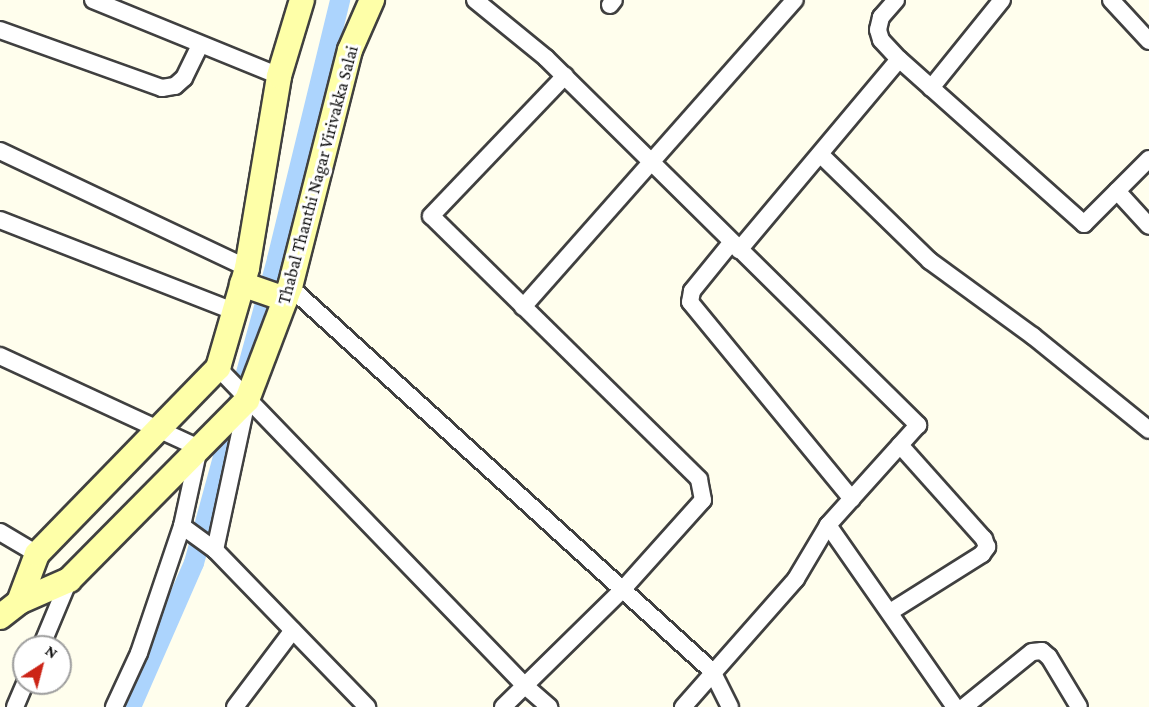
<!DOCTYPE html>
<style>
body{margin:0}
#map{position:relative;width:1149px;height:707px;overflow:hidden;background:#fffeed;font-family:"Crimson Pro",serif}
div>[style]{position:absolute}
.canal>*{height:20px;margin:-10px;padding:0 10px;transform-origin:10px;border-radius:10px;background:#acd4fd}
.roads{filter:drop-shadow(2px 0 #404040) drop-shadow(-2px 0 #404040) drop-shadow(0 2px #404040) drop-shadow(0 -2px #404040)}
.street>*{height:16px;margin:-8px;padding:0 8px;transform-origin:8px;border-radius:8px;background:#fff}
.secondary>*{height:24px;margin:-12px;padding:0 12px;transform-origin:12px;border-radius:12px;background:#feffa8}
span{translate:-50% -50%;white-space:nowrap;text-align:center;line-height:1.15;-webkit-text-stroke:6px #fff;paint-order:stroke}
.street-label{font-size:18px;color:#0d0d0d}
.north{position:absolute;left:12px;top:635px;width:60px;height:60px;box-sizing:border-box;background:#fff;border:2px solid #9e9e9e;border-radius:50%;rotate:36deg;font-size:16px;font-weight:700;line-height:24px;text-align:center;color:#0d0d0d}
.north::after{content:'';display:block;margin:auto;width:21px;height:27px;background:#cc2416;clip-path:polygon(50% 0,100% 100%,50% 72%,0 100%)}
</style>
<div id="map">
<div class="canal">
<div style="left:131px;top:707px;width:157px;rotate:-66.4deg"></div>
<div style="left:194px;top:563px;width:315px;rotate:-74.7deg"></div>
<div style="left:277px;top:259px;width:267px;rotate:-76.3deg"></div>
</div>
<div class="roads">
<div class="street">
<div style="left:93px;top:0;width:201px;rotate:22.2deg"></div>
<div style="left:475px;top:0;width:92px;rotate:39.2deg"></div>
<div style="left:546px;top:58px;width:523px;rotate:44.61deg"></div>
<div style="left:918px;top:425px;width:135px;rotate:132deg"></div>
<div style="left:828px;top:525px;width:63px;rotate:120.7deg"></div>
<div style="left:796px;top:579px;width:171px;rotate:131.4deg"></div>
<div style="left:896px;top:0;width:23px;rotate:131deg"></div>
<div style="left:881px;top:17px;width:13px;rotate:103deg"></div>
<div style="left:878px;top:30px;width:10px;rotate:73deg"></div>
<div style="left:881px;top:40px;width:26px;rotate:47deg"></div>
<div style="left:1111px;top:0;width:56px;rotate:47.2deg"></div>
<div style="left:610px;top:5px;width:6px;rotate:-51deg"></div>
<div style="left:0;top:30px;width:172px;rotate:19.7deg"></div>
<div style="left:162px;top:88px;width:13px;rotate:-9deg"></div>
<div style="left:175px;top:86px;width:12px;rotate:-42deg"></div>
<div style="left:184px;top:78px;width:37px;rotate:-64deg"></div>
<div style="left:931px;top:88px;width:113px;rotate:-51.1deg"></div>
<div style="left:0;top:151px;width:273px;rotate:25.3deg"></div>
<div style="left:821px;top:155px;width:152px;rotate:44.2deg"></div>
<div style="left:930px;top:261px;width:127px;rotate:36.1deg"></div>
<div style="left:1033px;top:336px;width:149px;rotate:39deg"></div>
<div style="left:1117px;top:191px;width:47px;rotate:47.6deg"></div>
<div style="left:0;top:220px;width:251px;rotate:21.3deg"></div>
<div style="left:731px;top:243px;width:62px;rotate:129.1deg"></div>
<div style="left:692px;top:291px;width:11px;rotate:100deg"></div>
<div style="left:690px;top:302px;width:255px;rotate:50.6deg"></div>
<div style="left:739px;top:250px;width:249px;rotate:-50deg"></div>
<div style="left:899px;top:59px;width:248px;rotate:41.7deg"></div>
<div style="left:1084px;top:224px;width:92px;rotate:-45deg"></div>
<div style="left:290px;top:287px;width:571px;rotate:42.3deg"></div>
<div style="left:712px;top:671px;width:40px;rotate:63.4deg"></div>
<div style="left:523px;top:307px;width:410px;rotate:-48.5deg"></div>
<div style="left:0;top:356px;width:219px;rotate:24.8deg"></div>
<div style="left:199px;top:448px;width:80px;rotate:102.3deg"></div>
<div style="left:182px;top:526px;width:134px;rotate:108.7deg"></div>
<div style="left:139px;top:653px;width:60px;rotate:114.8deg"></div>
<div style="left:218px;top:368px;width:439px;rotate:46deg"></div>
<div style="left:523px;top:684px;width:35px;rotate:41deg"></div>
<div style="left:828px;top:525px;width:222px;rotate:55.1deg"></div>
<div style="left:182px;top:526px;width:41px;rotate:36deg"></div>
<div style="left:215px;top:550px;width:219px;rotate:45.9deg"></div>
<div style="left:0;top:532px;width:43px;rotate:30.7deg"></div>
<div style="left:215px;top:550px;width:152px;rotate:-77.9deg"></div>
<div style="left:890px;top:612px;width:109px;rotate:-32.2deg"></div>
<div style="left:982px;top:554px;width:9px;rotate:-54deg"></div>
<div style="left:987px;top:547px;width:9px;rotate:-111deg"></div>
<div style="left:984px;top:539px;width:126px;rotate:-131.8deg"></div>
<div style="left:41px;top:647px;width:73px;rotate:-67.3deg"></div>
<div style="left:15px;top:707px;width:26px;rotate:-67deg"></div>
<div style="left:235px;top:707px;width:96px;rotate:-53deg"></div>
<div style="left:503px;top:707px;width:170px;rotate:-44.5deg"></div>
<div style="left:624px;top:588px;width:118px;rotate:-48.1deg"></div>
<div style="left:703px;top:500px;width:21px;rotate:-101deg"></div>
<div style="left:699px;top:479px;width:375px;rotate:-135.5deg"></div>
<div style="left:431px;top:216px;width:194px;rotate:-46.3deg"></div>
<div style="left:964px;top:707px;width:87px;rotate:-39deg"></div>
<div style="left:1032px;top:652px;width:10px;rotate:-6deg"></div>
<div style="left:1042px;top:651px;width:9px;rotate:41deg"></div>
<div style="left:1049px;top:657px;width:58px;rotate:59deg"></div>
</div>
<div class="secondary">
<div style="left:242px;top:284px;width:46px;rotate:19.2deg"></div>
<div style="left:19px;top:602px;width:51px;rotate:-69.4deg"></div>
<div style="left:37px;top:554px;width:260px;rotate:-45.8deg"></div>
<div style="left:218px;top:368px;width:104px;rotate:-73.8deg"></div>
<div style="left:247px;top:268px;width:195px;rotate:-80.5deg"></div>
<div style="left:279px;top:76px;width:79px;rotate:-73.2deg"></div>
<div style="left:0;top:617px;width:24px;rotate:-38deg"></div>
<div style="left:19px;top:602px;width:55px;rotate:-23.7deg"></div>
<div style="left:69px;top:580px;width:253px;rotate:-45.3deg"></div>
<div style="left:247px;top:400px;width:121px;rotate:-69.2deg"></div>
<div style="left:290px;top:287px;width:244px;rotate:-75.8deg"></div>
<div style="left:350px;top:50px;width:55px;rotate:-66.3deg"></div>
</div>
</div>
<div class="street-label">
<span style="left:318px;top:175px;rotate:-75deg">Thabal Thanthi Nagar Virivakka Salai</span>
</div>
<div class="north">N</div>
</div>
